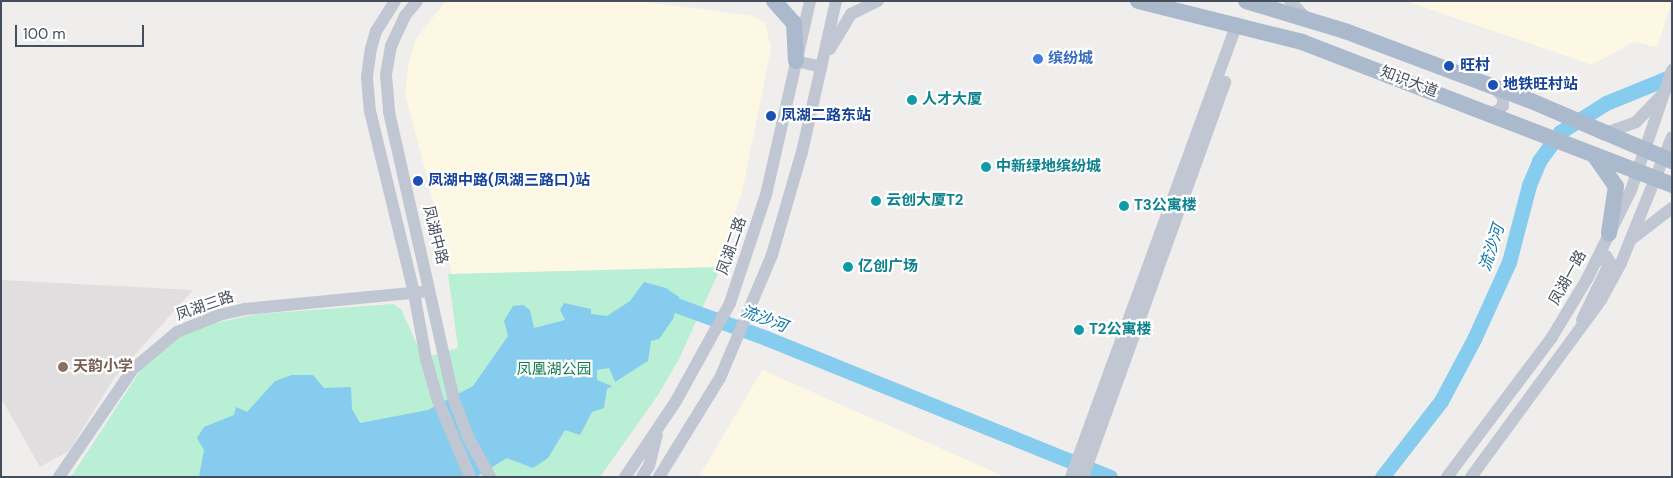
<!DOCTYPE html>
<meta charset="utf-8">
<style>
body{margin:0}
#map{position:relative;width:1673px;height:478px;overflow:hidden;background:#f0eded;font-family:"DM Sans","Noto Sans SC",sans-serif}
div>[style]{position:absolute}
.commercial>*{inset:0;background:#fcf8e4}
.education>*{inset:0;background:#e1dedf}
.green>*{inset:0;background:#b9efd4}
.water>*{inset:0;background:#85ccee}
.river>*{height:15px;margin:-7.5px;padding:0 7.5px;transform-origin:7.5px;border-radius:7.5px;background:#85ccee}
.minor>*{height:12px;margin:-6px;padding:0 6px;transform-origin:6px;border-radius:6px;background:#c0c7d3}
.major>*{height:16px;margin:-8px;padding:0 8px;transform-origin:8px;border-radius:8px;background:#abb9cd}
.major-bridge>*{height:16px;margin:-8px;padding:0 8px;transform-origin:8px;border-radius:8px;background:#abb9cd}
.dots>*{width:14px;height:14px;translate:-50% -50%;box-sizing:border-box;border:2px solid #fff;border-radius:50%}
span{translate:-50% -50%;white-space:nowrap;text-align:center;line-height:1.15;-webkit-text-stroke:4.5px #fff;paint-order:stroke}
.shop-label{font-size:15px;color:#366cbe;font-weight:700}
.left{translate:0 -50%;text-align:left}
.transit-label{font-size:15px;color:#164399;font-weight:700}
.street-label{font-size:15px;color:#454e5b}
.culture-label{font-size:15px;color:#0d838f;font-weight:700}
.education-label{font-size:15px;color:#785e54;font-weight:700}
.park-label{font-size:15px;color:#147d54}
.water-label{font-size:16px;color:#0976aa;font-style:italic}
.frame{position:absolute;inset:0;border:2px solid #454e5b;pointer-events:none}
.scale{position:absolute;left:15px;top:25px;width:129px;height:22px;box-sizing:border-box;border:2px solid #454e5b;border-top:0;padding-left:6px;font-size:15px;line-height:18px;white-space:nowrap;color:#454e5b;-webkit-text-stroke:4px #fff;paint-order:stroke}
</style>
<div id="map">
<div class="commercial">
<div style="clip-path:polygon(446px 1px,639px 1px,754px 16px,765px 23px,771px 48px,742px 192px,716px 267px,452px 274px,405px 93px,409px 62px,416px 39px)"></div>
<div style="clip-path:polygon(1406px 1px,1672px 1px,1657px 47px,1633px 42px,1592px 65px)"></div>
<div style="clip-path:polygon(762px 370px,1006px 477px,699px 477px)"></div>
</div>
<div class="education">
<div style="clip-path:polygon(1px 280px,193px 290px,115px 377px,69px 451px,40px 467px,1px 398px)"></div>
</div>
<div class="green">
<div style="clip-path:polygon(721px 267px,678px 361px,658px 395px,600px 477px,71px 477px,144px 365px,176px 339px,209px 324px,259px 314px,393px 304px,401px 309px,423px 358px,458px 348px,448px 274px)"></div>
</div>
<div class="water">
<div style="clip-path:polygon(644px 282px,666px 288px,679px 297px,673px 319px,659px 339px,651px 341px,648px 361px,615px 382px,609px 368px,597px 370px,597px 380px,612px 386px,607px 389px,604px 408px,592px 412px,580px 435px,565px 430px,548px 458px,533px 468px,507px 458px,476px 477px,199px 477px,204px 450px,197px 438px,204px 427px,234px 415px,236px 407px,247px 412px,275px 381px,292px 375px,313px 375px,324px 388px,351px 387px,352px 409px,360px 423px,428px 410px,473px 386px,508px 336px,504px 321px,513px 306px,523px 305px,530px 310px,534px 328px,565px 320px,560px 310px,564px 303px,591px 309px,591px 314px,607px 316px,630px 301px)"></div>
</div>
<div class="river">
<div style="left:655px;top:306px;width:21px;rotate:-3deg"></div>
<div style="left:676px;top:305px;width:96px;rotate:20.1deg"></div>
<div style="left:766px;top:338px;width:371px;rotate:22deg"></div>
<div style="left:1382px;top:477px;width:96px;rotate:-52.2deg"></div>
<div style="left:1441px;top:401px;width:70px;rotate:-62deg"></div>
<div style="left:1474px;top:339px;width:85px;rotate:-65.6deg"></div>
<div style="left:1509px;top:262px;width:80px;rotate:-75.4deg"></div>
<div style="left:1529px;top:185px;width:26px;rotate:-67deg"></div>
<div style="left:1539px;top:161px;width:36px;rotate:-54deg"></div>
<div style="left:1560px;top:132px;width:54px;rotate:-32.2deg"></div>
<div style="left:1606px;top:103px;width:71px;rotate:-22.2deg"></div>
</div>
<div class="minor">
<div style="left:395px;top:1px;width:36px;rotate:122deg"></div>
<div style="left:376px;top:31px;width:18px;rotate:106deg"></div>
<div style="left:371px;top:48px;width:30px;rotate:98deg"></div>
<div style="left:367px;top:78px;width:33px;rotate:85deg"></div>
<div style="left:370px;top:111px;width:187px;rotate:76.4deg"></div>
<div style="left:414px;top:293px;width:67px;rotate:79.7deg"></div>
<div style="left:426px;top:359px;width:41px;rotate:74.2deg"></div>
<div style="left:437px;top:398px;width:86px;rotate:67.3deg"></div>
<div style="left:417px;top:1px;width:19px;rotate:129deg"></div>
<div style="left:405px;top:16px;width:33px;rotate:115deg"></div>
<div style="left:391px;top:46px;width:29px;rotate:100deg"></div>
<div style="left:386px;top:75px;width:37px;rotate:85deg"></div>
<div style="left:389px;top:112px;width:292px;rotate:77.3deg"></div>
<div style="left:453px;top:397px;width:43px;rotate:69.4deg"></div>
<div style="left:468px;top:437px;width:46px;rotate:61.2deg"></div>
<div style="left:1290px;top:1px;width:22px;rotate:47deg"></div>
<div style="left:830px;top:49px;width:41px;rotate:-59deg"></div>
<div style="left:851px;top:14px;width:30px;rotate:-26deg"></div>
<div style="left:796px;top:61px;width:26px;rotate:13deg"></div>
<div style="left:1486px;top:112px;width:10px"></div>
<div style="left:1496px;top:112px;width:9px;rotate:-41deg"></div>
<div style="left:1503px;top:106px;width:9px;rotate:-90deg"></div>
<div style="left:1503px;top:97px;width:11px;rotate:-131deg"></div>
<div style="left:1606px;top:133px;width:32px;rotate:-20deg"></div>
<div style="left:1636px;top:122px;width:39px;rotate:-46deg"></div>
<div style="left:1633px;top:238px;width:49px;rotate:-37.6deg"></div>
<div style="left:1582px;top:320px;width:64px;rotate:-64.2deg"></div>
<div style="left:1610px;top:262px;width:7px;rotate:-124deg"></div>
<div style="left:1606px;top:256px;width:12px;rotate:149deg"></div>
<div style="left:59px;top:477px;width:131px;rotate:-55.6deg"></div>
<div style="left:133px;top:369px;width:57px;rotate:-40.1deg"></div>
<div style="left:177px;top:332px;width:45px;rotate:-22deg"></div>
<div style="left:219px;top:315px;width:27px;rotate:-13deg"></div>
<div style="left:245px;top:309px;width:177px;rotate:-5.5deg"></div>
<div style="left:625px;top:477px;width:92px;rotate:-56.1deg"></div>
<div style="left:676px;top:401px;width:112px;rotate:-61.1deg"></div>
<div style="left:730px;top:303px;width:114px;rotate:-71.6deg"></div>
<div style="left:766px;top:195px;width:199px;rotate:-77.2deg"></div>
<div style="left:642px;top:477px;width:13px;rotate:-58deg"></div>
<div style="left:649px;top:466px;width:32px;rotate:-76deg"></div>
<div style="left:659px;top:477px;width:116px;rotate:-58.4deg"></div>
<div style="left:720px;top:378px;width:134px;rotate:-67.1deg"></div>
<div style="left:772px;top:255px;width:107px;rotate:-73.8deg"></div>
<div style="left:802px;top:152px;width:155px;rotate:-77.3deg"></div>
<div style="left:1071px;top:477px;width:483px;rotate:-69.9deg"></div>
<div style="left:1083px;top:477px;width:420px;rotate:-70.2deg"></div>
<div style="left:1447px;top:477px;width:175px;rotate:-53.1deg"></div>
<div style="left:1552px;top:337px;width:68px;rotate:-58.9deg"></div>
<div style="left:1587px;top:279px;width:99px;rotate:-63.7deg"></div>
<div style="left:1631px;top:190px;width:127px;rotate:-71.1deg"></div>
<div style="left:1471px;top:477px;width:220px;rotate:-53.7deg"></div>
<div style="left:1601px;top:300px;width:42px;rotate:-61.6deg"></div>
<div style="left:1621px;top:263px;width:136px;rotate:-68deg"></div>
</div>
<div class="major">
<div style="left:774px;top:1px;width:30px;rotate:48deg"></div>
<div style="left:794px;top:23px;width:38px;rotate:87deg"></div>
<div style="left:1138px;top:1px;width:169px;rotate:14deg"></div>
<div style="left:1302px;top:42px;width:397px;rotate:21.1deg"></div>
<div style="left:1246px;top:1px;width:103px;rotate:16.9deg"></div>
<div style="left:1345px;top:31px;width:197px;rotate:20.6deg"></div>
<div style="left:1606px;top:133px;width:72px;rotate:23deg"></div>
<div style="left:1594px;top:155px;width:38px;rotate:55deg"></div>
<div style="left:1616px;top:186px;width:48px;rotate:98.5deg"></div>
</div>
<div class="major-bridge">
<div style="left:1529px;top:100px;width:84px;rotate:23.2deg"></div>
</div>
<div class="dots">
<div style="left:1038px;top:59px;background:#3f7fe0"></div>
<div style="left:1449px;top:66px;background:#1a4fb4"></div>
<div style="left:1493px;top:85px;background:#1a4fb4"></div>
<div style="left:912px;top:100px;background:#0f9aa8"></div>
<div style="left:771px;top:116px;background:#1a4fb4"></div>
<div style="left:986px;top:167px;background:#0f9aa8"></div>
<div style="left:418px;top:181px;background:#1a4fb4"></div>
<div style="left:876px;top:201px;background:#0f9aa8"></div>
<div style="left:1124px;top:206px;background:#0f9aa8"></div>
<div style="left:848px;top:267px;background:#0f9aa8"></div>
<div style="left:1079px;top:330px;background:#0f9aa8"></div>
<div style="left:63px;top:367px;background:#8d6e63"></div>
</div>
<div class="shop-label">
<span class="left" style="left:1048px;top:59px">缤纷城</span>
</div>
<div class="transit-label">
<span class="left" style="left:1460px;top:66px">旺村</span>
<span class="left" style="left:1503px;top:85px">地铁旺村站</span>
<span class="left" style="left:781px;top:116px">凤湖二路东站</span>
<span class="left" style="left:428px;top:181px">凤湖中路(凤湖三路口)站</span>
</div>
<div class="street-label">
<span style="left:1409px;top:82px;rotate:21deg">知识大道</span>
<span style="left:435px;top:235px;rotate:76deg">凤湖中路</span>
<span style="left:732px;top:246px;rotate:-71deg">凤湖二路</span>
<span style="left:1568px;top:278px;rotate:-61deg">凤湖一路</span>
<span style="left:205px;top:306px;rotate:-19deg">凤湖三路</span>
</div>
<div class="culture-label">
<span class="left" style="left:922px;top:100px">人才大厦</span>
<span class="left" style="left:996px;top:167px">中新绿地缤纷城</span>
<span class="left" style="left:886px;top:201px">云创大厦T2</span>
<span class="left" style="left:1134px;top:206px">T3公寓楼</span>
<span class="left" style="left:858px;top:267px">亿创广场</span>
<span class="left" style="left:1089px;top:330px">T2公寓楼</span>
</div>
<div class="education-label">
<span class="left" style="left:73px;top:367px">天韵小学</span>
</div>
<div class="park-label">
<span style="left:554px;top:370px">凤凰湖公园</span>
</div>
<div class="water-label">
<span style="left:1492px;top:248px;rotate:-72deg">流沙河</span>
<span style="left:764px;top:319px;rotate:21deg">流沙河</span>
</div>
<div class="frame"></div>
<div class="scale">100 m</div>
</div>
